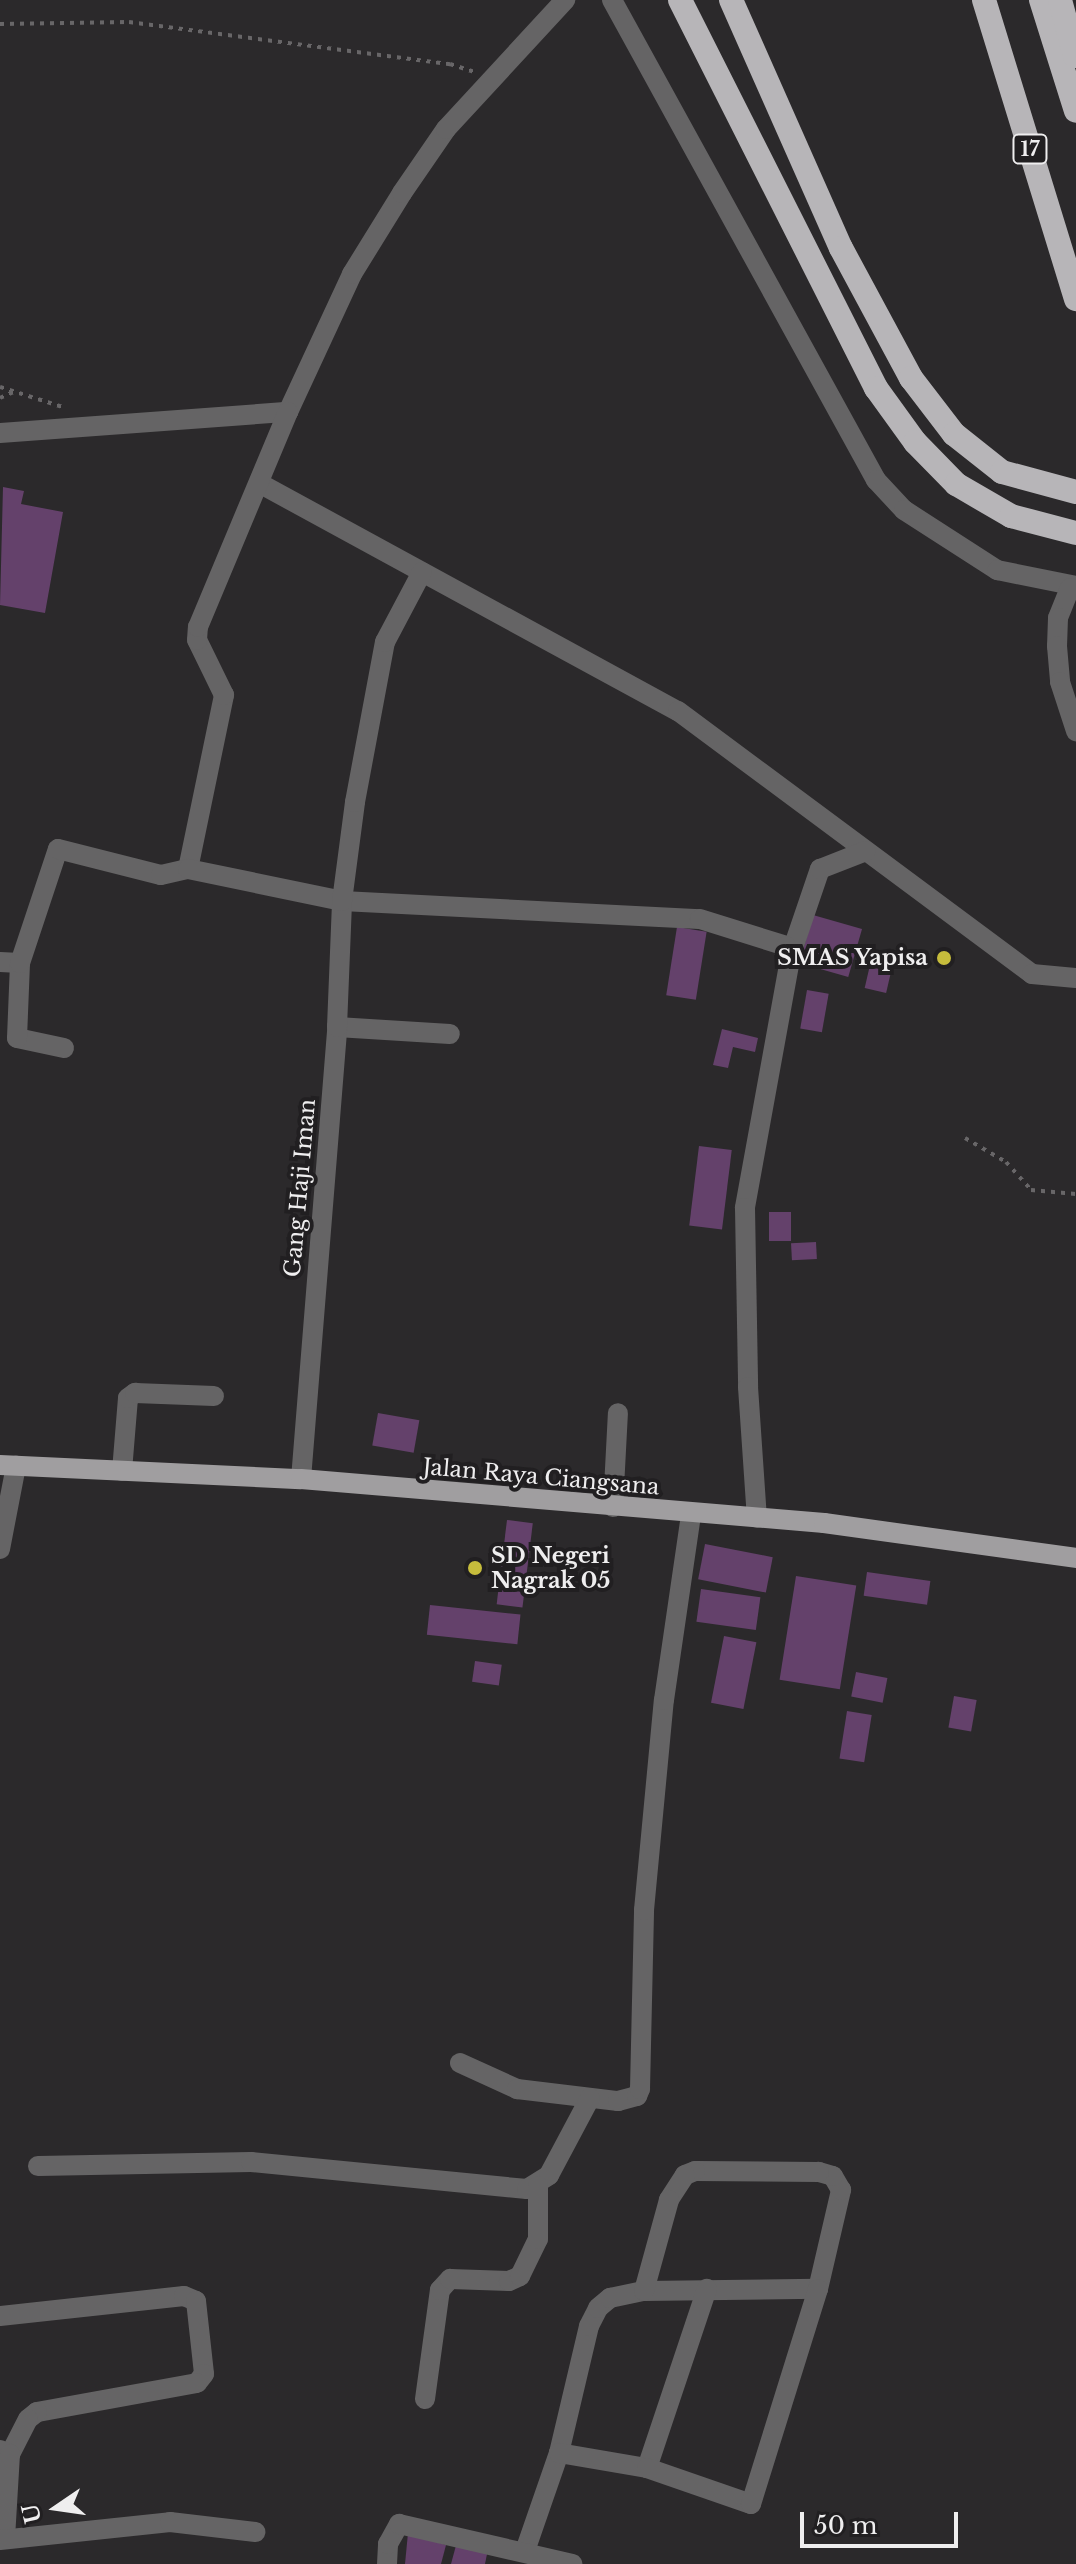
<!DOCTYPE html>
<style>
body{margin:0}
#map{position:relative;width:1076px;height:2564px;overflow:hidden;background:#2b292b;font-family:"Libre Baskerville",serif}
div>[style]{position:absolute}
.building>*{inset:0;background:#64416b;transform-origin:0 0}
.path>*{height:4px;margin-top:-2px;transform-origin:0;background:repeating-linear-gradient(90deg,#686668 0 4px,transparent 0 10px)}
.minor>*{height:20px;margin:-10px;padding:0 10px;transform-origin:10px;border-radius:10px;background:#656465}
.major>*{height:20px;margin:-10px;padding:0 10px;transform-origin:10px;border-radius:10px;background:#a09ea0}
.highway>*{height:24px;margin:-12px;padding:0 12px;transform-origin:12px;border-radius:12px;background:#b7b5b8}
.dots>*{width:22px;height:22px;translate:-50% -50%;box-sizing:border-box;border:4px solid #211f21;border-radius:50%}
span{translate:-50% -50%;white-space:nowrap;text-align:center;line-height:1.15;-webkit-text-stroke:8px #211f21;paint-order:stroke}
.shield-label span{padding:2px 6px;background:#211f21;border:2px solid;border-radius:6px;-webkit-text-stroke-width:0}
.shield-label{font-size:20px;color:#efeeef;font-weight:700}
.poi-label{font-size:22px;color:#efeeef;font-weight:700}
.right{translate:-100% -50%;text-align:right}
.left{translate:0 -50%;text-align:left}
.street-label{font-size:22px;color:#efeeef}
.north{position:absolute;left:16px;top:2468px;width:80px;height:80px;-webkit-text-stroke:6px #211f21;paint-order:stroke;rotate:257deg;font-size:22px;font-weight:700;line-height:32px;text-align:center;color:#efeeef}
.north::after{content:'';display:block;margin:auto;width:28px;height:36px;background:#efeeef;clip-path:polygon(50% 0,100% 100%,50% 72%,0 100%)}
.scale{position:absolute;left:800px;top:2512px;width:158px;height:36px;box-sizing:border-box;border:4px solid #efeeef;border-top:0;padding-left:10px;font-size:24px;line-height:28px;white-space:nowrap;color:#efeeef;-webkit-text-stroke:6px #211f21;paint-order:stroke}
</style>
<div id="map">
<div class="building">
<div style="clip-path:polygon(3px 487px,24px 491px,21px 504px,63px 512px,45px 613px,0 605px)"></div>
<div style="left:813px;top:915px;width:51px;height:50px;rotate:16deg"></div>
<div style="left:677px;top:927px;width:30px;height:69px;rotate:9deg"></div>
<div style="left:873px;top:952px;width:22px;height:37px;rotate:13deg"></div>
<div style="left:807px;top:990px;width:22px;height:39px;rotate:10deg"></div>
<div style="clip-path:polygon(722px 1029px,758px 1038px,755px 1052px,733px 1047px,728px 1068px,713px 1065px)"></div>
<div style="left:699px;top:1146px;width:33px;height:80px;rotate:7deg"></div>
<div style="left:769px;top:1212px;width:22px;height:29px"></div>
<div style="left:816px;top:1242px;width:17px;height:25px;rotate:87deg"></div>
<div style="left:378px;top:1413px;width:42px;height:33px;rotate:10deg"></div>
<div style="left:507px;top:1520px;width:26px;height:85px;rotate:7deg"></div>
<div style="left:705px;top:1544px;width:69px;height:36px;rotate:11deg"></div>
<div style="left:867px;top:1572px;width:64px;height:24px;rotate:8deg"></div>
<div style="left:796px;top:1576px;width:61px;height:105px;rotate:9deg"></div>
<div style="left:701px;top:1589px;width:60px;height:33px;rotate:8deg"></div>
<div style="left:430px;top:1605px;width:91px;height:30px;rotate:6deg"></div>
<div style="left:724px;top:1636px;width:33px;height:68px;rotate:11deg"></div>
<div style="left:475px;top:1661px;width:27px;height:21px;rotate:8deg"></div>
<div style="left:856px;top:1672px;width:32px;height:25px;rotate:11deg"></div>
<div style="left:954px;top:1696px;width:23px;height:32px;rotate:10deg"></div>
<div style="left:847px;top:1711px;width:25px;height:48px;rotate:9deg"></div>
<div style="clip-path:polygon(408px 2533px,446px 2545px,441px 2564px,405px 2564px)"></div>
<div style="clip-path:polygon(458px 2538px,487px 2554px,485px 2564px,451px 2564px)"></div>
</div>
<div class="path">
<div style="left:0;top:24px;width:129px;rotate:-0.9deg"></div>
<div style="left:129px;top:22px;width:324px;rotate:7.5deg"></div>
<div style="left:450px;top:64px;width:25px;rotate:18deg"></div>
<div style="left:0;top:387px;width:69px;rotate:17.7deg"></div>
<div style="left:0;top:398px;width:17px;rotate:-24deg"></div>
<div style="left:965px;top:1138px;width:48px;rotate:30.3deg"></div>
<div style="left:1006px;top:1162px;width:38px;rotate:48deg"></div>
<div style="left:1031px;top:1190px;width:45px;rotate:5.1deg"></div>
</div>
<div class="minor">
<div style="left:612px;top:0;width:548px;rotate:61.19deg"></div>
<div style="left:876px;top:480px;width:41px;rotate:47deg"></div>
<div style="left:904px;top:510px;width:111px;rotate:32.8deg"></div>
<div style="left:997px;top:570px;width:81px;rotate:11.4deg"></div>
<div style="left:0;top:433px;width:289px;rotate:-4.2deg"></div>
<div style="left:288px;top:412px;width:152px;rotate:-65.1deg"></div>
<div style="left:352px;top:274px;width:95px;rotate:-58.3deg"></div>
<div style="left:402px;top:193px;width:78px;rotate:-55.5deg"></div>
<div style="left:446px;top:129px;width:176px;rotate:-47.3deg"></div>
<div style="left:259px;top:483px;width:477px;rotate:28.6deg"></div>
<div style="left:678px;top:711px;width:441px;rotate:36.6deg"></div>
<div style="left:1032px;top:974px;width:44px;rotate:5.2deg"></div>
<div style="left:1070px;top:588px;width:32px;rotate:112deg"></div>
<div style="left:1058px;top:618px;width:28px;rotate:92deg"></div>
<div style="left:1057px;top:646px;width:36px;rotate:85deg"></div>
<div style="left:1060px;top:682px;width:52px;rotate:71.9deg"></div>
<div style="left:188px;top:869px;width:178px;rotate:-78.3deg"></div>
<div style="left:224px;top:695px;width:61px;rotate:-116.1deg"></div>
<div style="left:197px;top:640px;width:13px;rotate:-86deg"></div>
<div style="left:198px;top:627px;width:233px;rotate:-67.3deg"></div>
<div style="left:791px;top:954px;width:90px;rotate:-71.2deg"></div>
<div style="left:820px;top:869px;width:49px;rotate:-21.4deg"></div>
<div style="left:0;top:962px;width:20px;rotate:3deg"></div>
<div style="left:337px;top:1027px;width:113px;rotate:3.5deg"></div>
<div style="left:64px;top:1048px;width:48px;rotate:-168deg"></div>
<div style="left:17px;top:1038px;width:75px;rotate:-87.7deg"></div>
<div style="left:20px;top:963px;width:120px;rotate:-71.6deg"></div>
<div style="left:58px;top:849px;width:106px;rotate:14.2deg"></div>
<div style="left:161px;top:875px;width:28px;rotate:-13deg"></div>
<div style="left:188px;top:869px;width:157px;rotate:11.7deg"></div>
<div style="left:342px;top:901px;width:358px;rotate:2.9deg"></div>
<div style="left:700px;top:919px;width:90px;rotate:17.4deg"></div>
<div style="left:786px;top:946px;width:9px;rotate:58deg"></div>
<div style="left:791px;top:954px;width:258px;rotate:100.3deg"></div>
<div style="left:745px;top:1208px;width:179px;rotate:89deg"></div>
<div style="left:748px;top:1387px;width:131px;rotate:86.1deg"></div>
<div style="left:122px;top:1471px;width:73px;rotate:-85.3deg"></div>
<div style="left:128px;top:1398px;width:9px;rotate:-36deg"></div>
<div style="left:135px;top:1393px;width:79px;rotate:2.2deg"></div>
<div style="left:301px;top:1479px;width:453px;rotate:-85.4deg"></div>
<div style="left:337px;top:1027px;width:126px;rotate:-87.7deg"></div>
<div style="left:342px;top:901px;width:100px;rotate:-82.5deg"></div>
<div style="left:355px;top:802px;width:163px;rotate:-79.4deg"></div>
<div style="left:385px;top:642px;width:79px;rotate:-62.1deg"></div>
<div style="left:613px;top:1507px;width:94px;rotate:-87deg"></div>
<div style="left:0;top:1549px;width:85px;rotate:-79.1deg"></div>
<div style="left:460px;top:2063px;width:63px;rotate:24.5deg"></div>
<div style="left:517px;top:2089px;width:102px;rotate:6.8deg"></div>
<div style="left:618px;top:2101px;width:20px;rotate:-15deg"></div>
<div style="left:637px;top:2096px;width:8px;rotate:-67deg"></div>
<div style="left:640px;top:2089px;width:179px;rotate:-88.7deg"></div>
<div style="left:644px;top:1910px;width:211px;rotate:-84.6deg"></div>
<div style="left:664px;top:1700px;width:188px;rotate:-81.7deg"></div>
<div style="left:38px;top:2166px;width:213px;rotate:-1.1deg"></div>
<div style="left:251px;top:2162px;width:277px;rotate:5.6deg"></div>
<div style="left:527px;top:2189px;width:26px;rotate:-32deg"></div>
<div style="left:549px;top:2175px;width:87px;rotate:-62deg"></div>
<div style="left:0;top:2316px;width:185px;rotate:-6.2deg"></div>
<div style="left:184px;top:2296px;width:13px;rotate:23deg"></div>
<div style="left:196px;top:2301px;width:73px;rotate:83.7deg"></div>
<div style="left:204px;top:2374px;width:11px;rotate:128deg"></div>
<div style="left:197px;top:2383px;width:163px;rotate:169.7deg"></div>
<div style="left:37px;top:2412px;width:11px;rotate:142deg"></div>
<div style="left:28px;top:2419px;width:39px;rotate:117deg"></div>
<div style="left:425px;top:2399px;width:110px;rotate:-82.2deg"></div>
<div style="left:440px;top:2290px;width:15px;rotate:-48deg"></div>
<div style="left:450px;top:2279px;width:59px;rotate:1.9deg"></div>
<div style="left:509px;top:2281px;width:12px;rotate:-24deg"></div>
<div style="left:520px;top:2276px;width:41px;rotate:-64.1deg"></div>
<div style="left:538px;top:2239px;width:53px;rotate:-90deg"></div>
<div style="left:0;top:2450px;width:11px;rotate:22deg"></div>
<div style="left:10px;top:2454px;width:85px;rotate:93.4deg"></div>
<div style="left:559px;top:2453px;width:130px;rotate:-76.7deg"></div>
<div style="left:589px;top:2326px;width:20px;rotate:-63deg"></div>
<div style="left:598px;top:2308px;width:16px;rotate:-40deg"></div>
<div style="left:610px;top:2298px;width:35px;rotate:-12deg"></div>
<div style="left:644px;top:2291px;width:174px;rotate:-0.7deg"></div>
<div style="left:818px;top:2289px;width:102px;rotate:-76.9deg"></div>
<div style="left:841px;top:2190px;width:16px;rotate:-120deg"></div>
<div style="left:833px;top:2176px;width:15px;rotate:-164deg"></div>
<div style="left:819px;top:2172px;width:124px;rotate:-179.5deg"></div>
<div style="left:695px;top:2171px;width:11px;rotate:158deg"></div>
<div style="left:685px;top:2175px;width:30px;rotate:123deg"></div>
<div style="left:669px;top:2200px;width:94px;rotate:105.4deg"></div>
<div style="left:647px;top:2468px;width:189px;rotate:-71.5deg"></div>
<div style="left:0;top:2540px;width:171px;rotate:-6deg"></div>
<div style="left:170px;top:2522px;width:86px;rotate:6.7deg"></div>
<div style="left:525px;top:2551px;width:104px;rotate:-70.9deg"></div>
<div style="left:559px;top:2453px;width:89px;rotate:9.7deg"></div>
<div style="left:647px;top:2468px;width:110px;rotate:19.1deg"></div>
<div style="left:751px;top:2504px;width:225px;rotate:-72.7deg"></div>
<div style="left:387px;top:2564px;width:20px;rotate:-87deg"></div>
<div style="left:388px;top:2544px;width:23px;rotate:-61deg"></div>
<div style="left:399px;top:2524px;width:178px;rotate:13deg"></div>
</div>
<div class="major">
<div style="left:0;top:1465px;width:301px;rotate:2.7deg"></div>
<div style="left:301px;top:1479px;width:525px;rotate:4.81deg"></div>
<div style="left:824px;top:1523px;width:254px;rotate:7.9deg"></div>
</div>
<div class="highway">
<div style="left:680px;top:0;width:435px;rotate:63.2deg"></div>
<div style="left:876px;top:388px;width:67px;rotate:54.2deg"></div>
<div style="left:915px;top:442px;width:59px;rotate:45.7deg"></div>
<div style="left:956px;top:484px;width:64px;rotate:30.2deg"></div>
<div style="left:1011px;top:516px;width:67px;rotate:14.7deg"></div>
<div style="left:731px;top:0;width:271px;rotate:66.1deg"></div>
<div style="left:841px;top:248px;width:148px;rotate:61.7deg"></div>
<div style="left:911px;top:378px;width:71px;rotate:52.5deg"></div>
<div style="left:954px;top:434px;width:61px;rotate:38.4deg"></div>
<div style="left:1002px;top:472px;width:77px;rotate:15.1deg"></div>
<div style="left:984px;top:0;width:313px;rotate:72.9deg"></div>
<div style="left:1041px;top:0;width:116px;rotate:72.5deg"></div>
<div style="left:1060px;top:0;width:58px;rotate:75deg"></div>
</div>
<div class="dots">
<div style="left:944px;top:958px;background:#c6bc3c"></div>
<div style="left:475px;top:1568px;background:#c6bc3c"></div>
</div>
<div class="shield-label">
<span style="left:1030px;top:149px">17</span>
</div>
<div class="poi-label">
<span class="right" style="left:928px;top:958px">SMAS Yapisa</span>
<span class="left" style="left:491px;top:1568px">SD Negeri<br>Nagrak 05</span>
</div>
<div class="street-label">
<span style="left:300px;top:1188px;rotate:-85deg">Gang Haji Iman</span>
<span style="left:541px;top:1477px;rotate:5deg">Jalan Raya Ciangsana</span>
</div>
<div class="north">U</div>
<div class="scale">50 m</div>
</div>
